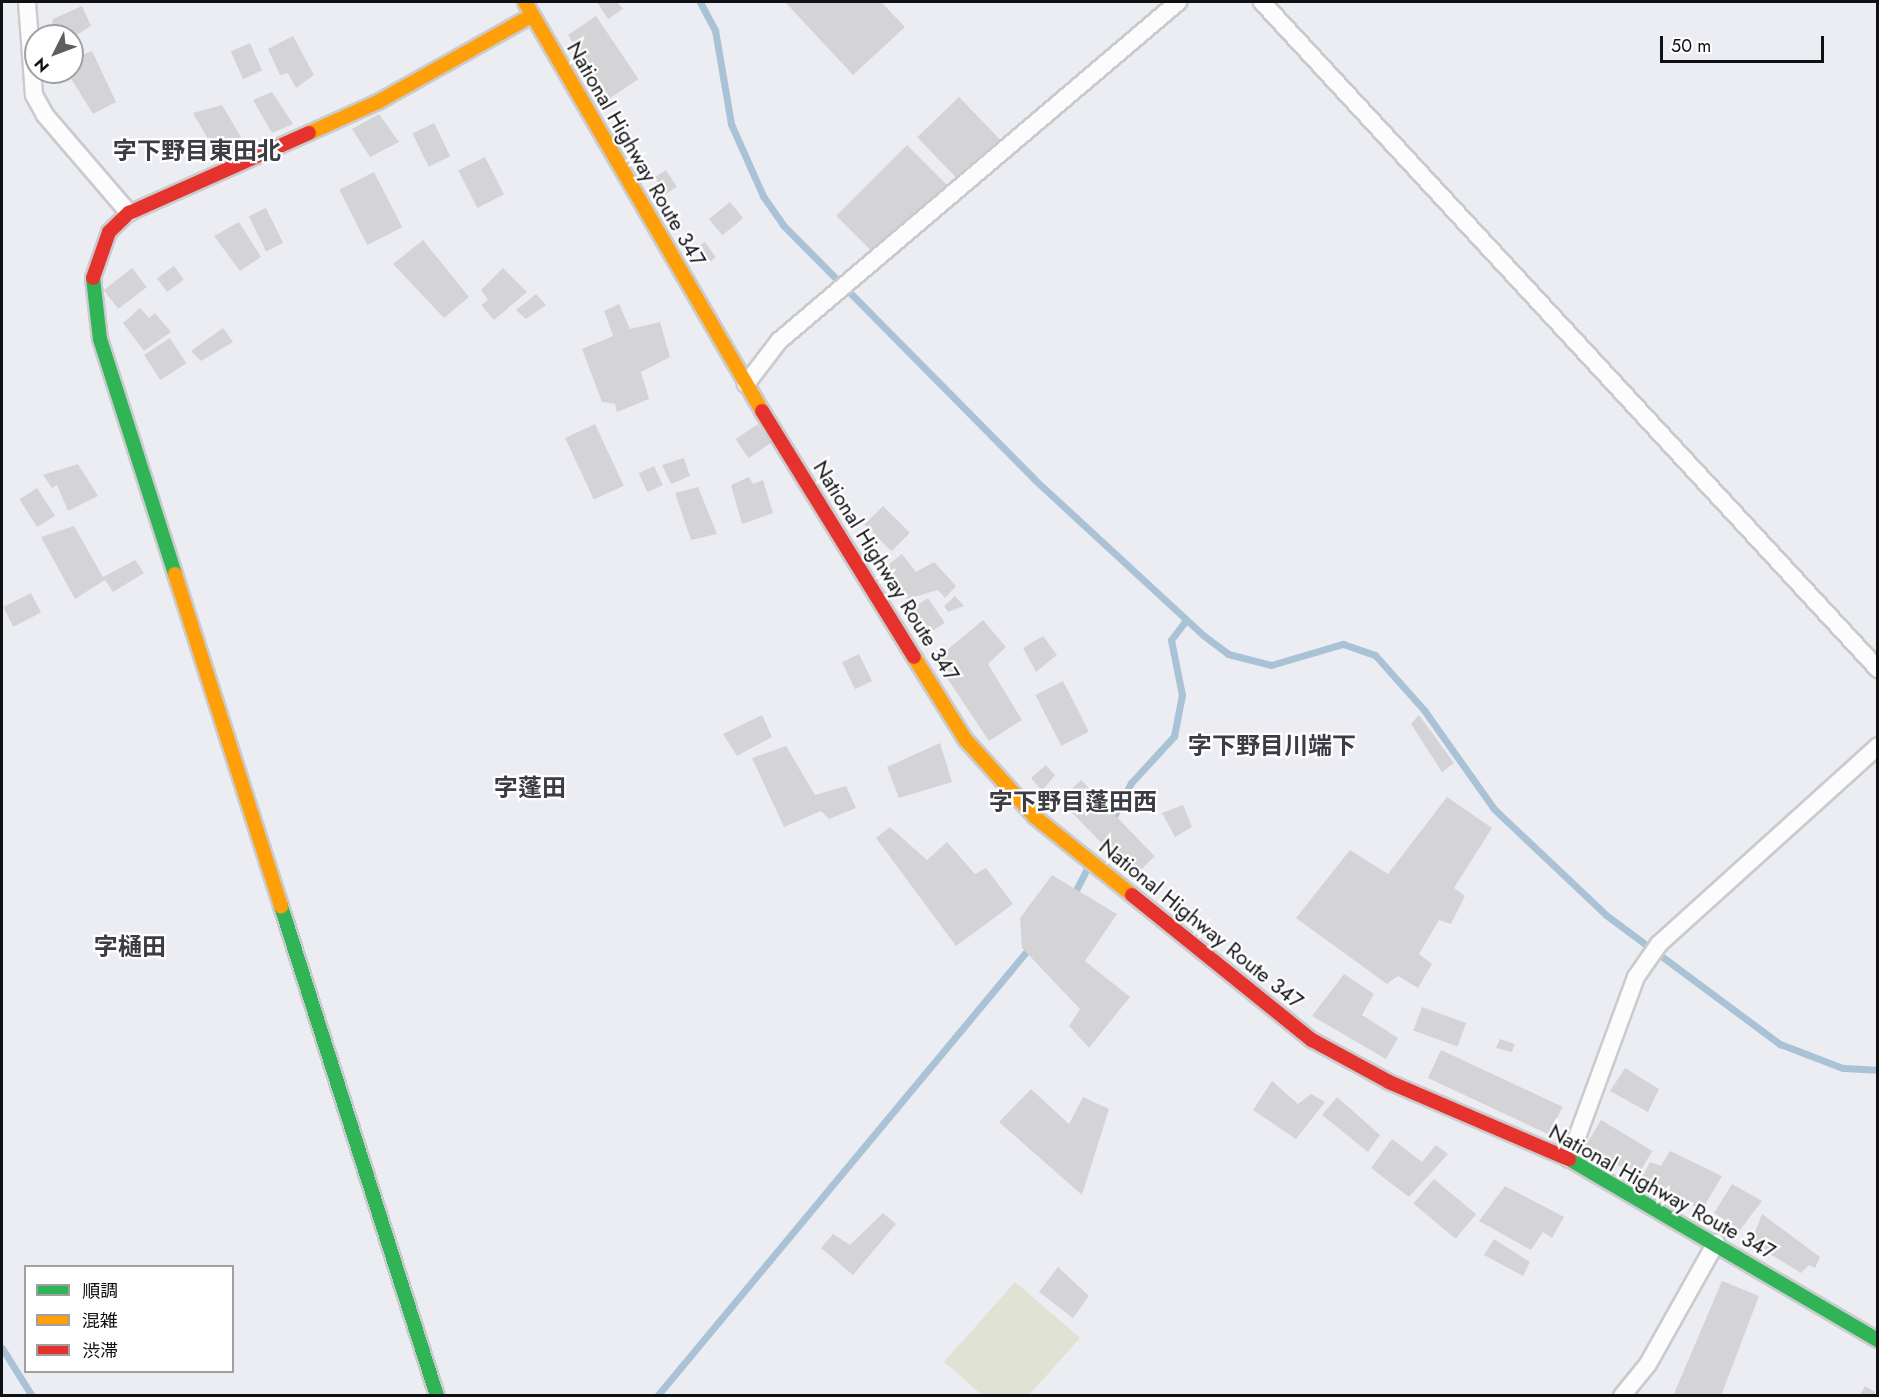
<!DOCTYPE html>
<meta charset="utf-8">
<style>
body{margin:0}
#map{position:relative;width:1879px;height:1397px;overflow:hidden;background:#ecedf2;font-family:Jost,"Noto Sans JP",sans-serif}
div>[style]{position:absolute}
.green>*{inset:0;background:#e0e2d3}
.stream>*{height:7px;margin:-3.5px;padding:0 3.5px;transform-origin:3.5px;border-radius:3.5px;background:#a9c2d5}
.building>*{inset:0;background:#d4d4d7;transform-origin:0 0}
.roads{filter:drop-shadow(2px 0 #cacbce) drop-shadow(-2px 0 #cacbce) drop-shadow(0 2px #cacbce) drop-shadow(0 -2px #cacbce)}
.street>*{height:16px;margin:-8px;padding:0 8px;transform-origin:8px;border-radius:8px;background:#fcfcfd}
.fast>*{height:14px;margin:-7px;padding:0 7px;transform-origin:7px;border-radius:7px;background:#30b455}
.slow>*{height:14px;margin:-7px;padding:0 7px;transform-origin:7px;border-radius:7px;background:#ff9f0a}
.jam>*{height:14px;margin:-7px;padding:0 7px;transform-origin:7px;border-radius:7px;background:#e5322d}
span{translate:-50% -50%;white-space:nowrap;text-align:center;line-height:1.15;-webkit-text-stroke:4.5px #fff;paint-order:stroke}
.street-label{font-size:21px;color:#101113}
.quarter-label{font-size:24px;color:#3c3d44;font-weight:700}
.frame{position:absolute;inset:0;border:3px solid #101113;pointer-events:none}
.legend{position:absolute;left:24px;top:1265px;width:210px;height:108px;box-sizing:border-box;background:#fff;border:2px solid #9fa0a1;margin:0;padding:8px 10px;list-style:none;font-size:18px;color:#101113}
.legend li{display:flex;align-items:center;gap:12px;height:30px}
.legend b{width:30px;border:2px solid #9fa0a1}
.north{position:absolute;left:24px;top:24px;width:60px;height:60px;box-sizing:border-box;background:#fff;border:2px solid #9fa0a1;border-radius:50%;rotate:228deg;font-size:16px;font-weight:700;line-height:24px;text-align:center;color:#101113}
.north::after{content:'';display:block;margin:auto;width:21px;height:27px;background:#5d5e61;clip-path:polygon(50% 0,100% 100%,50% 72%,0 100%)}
.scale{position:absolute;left:1660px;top:36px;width:164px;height:27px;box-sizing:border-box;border:3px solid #101113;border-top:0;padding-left:8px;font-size:18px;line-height:21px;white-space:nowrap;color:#101113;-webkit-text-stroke:4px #fff;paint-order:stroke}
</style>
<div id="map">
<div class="green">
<div style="clip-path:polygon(1015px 1282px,1080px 1338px,1029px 1395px,982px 1395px,944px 1362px)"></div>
</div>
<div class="stream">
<div style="left:700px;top:2px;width:32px;rotate:62deg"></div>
<div style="left:715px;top:30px;width:95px;rotate:80.3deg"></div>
<div style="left:731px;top:124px;width:79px;rotate:66deg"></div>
<div style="left:763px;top:196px;width:35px;rotate:55deg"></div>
<div style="left:783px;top:225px;width:357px;rotate:45.3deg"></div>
<div style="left:1034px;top:479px;width:230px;rotate:42.7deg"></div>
<div style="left:1203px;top:635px;width:31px;rotate:37deg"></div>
<div style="left:1228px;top:654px;width:44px;rotate:14.3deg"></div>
<div style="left:1271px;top:665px;width:75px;rotate:-16.3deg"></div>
<div style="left:1343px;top:644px;width:34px;rotate:19deg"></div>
<div style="left:1375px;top:655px;width:74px;rotate:48.3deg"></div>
<div style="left:1424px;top:710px;width:121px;rotate:54.7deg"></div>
<div style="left:1494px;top:809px;width:154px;rotate:43.4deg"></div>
<div style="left:1606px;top:915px;width:217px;rotate:36.6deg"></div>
<div style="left:1780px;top:1044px;width:67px;rotate:20.9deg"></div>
<div style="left:1843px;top:1068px;width:35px;rotate:3deg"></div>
<div style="left:1111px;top:822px;width:44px;rotate:-62.9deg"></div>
<div style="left:1131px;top:783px;width:64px;rotate:-47.5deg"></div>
<div style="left:1174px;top:736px;width:42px;rotate:-79deg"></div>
<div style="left:1182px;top:695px;width:56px;rotate:-101.3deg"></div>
<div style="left:1171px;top:640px;width:25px;rotate:-53deg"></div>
<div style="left:1073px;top:896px;width:30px;rotate:-63deg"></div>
<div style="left:2px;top:1348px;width:57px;rotate:58deg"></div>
<div style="left:657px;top:1396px;width:585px;rotate:-50.27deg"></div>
</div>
<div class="building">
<div style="clip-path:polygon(597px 2px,617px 2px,623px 9px,608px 19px)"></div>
<div style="clip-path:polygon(785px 2px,881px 2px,905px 27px,853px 75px)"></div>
<div style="clip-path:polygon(82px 6px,91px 26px,72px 38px,50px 36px,53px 19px)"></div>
<div style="left:596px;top:16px;width:76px;height:34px;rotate:56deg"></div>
<div style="clip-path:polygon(293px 36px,314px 75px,296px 88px,288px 73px,280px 75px,268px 49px)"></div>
<div style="left:250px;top:43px;width:30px;height:21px;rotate:66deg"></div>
<div style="clip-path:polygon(92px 51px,116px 102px,93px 114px,67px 72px,72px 72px,72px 59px)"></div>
<div style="clip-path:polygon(272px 92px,293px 124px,272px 133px,253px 100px)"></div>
<div style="left:959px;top:97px;width:61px;height:58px;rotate:46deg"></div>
<div style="clip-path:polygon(222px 105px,245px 144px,219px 158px,193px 113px)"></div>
<div style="clip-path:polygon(379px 114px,399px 142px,370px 157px,352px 129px)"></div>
<div style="left:434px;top:123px;width:37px;height:24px;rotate:64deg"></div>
<div style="left:907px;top:145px;width:59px;height:100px;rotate:45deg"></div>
<div style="left:485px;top:157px;width:42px;height:30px;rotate:63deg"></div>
<div style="left:666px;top:170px;width:20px;height:14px;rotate:57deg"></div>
<div style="left:374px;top:172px;width:62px;height:39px;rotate:63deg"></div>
<div style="left:730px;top:202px;width:21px;height:27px;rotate:51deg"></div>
<div style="left:266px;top:208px;width:39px;height:19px;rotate:64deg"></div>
<div style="clip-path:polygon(239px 222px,261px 257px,240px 271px,214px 236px)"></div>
<div style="clip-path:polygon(423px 240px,469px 297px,444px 318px,393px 264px)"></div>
<div style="left:705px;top:242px;width:19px;height:11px;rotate:55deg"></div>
<div style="left:174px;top:266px;width:17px;height:21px;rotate:54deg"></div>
<div style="left:132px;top:268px;width:24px;height:36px;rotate:52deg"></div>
<div style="clip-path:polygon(503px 268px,527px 292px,494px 320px,481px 305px,488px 300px,481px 290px)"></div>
<div style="clip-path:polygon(536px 294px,546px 305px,526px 319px,516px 310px)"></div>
<div style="clip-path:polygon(619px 304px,630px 329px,660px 322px,670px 357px,641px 372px,649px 399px,617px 412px,615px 404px,602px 402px,582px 349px,613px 336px,604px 311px)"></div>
<div style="clip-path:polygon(140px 308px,149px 318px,155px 313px,171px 332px,144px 351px,123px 323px)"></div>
<div style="clip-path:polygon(223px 328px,233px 342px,201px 361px,191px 351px)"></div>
<div style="left:170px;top:338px;width:30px;height:31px;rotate:57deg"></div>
<div style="left:595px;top:424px;width:68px;height:33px;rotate:65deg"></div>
<div style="left:758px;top:424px;width:23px;height:27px;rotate:56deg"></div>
<div style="clip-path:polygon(684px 458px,690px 476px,671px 484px,662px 465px)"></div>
<div style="clip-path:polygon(78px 464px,98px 496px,68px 511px,57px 485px,52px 488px,43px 475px)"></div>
<div style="left:654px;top:466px;width:21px;height:17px;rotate:65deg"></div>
<div style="clip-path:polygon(749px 477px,753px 484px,763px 480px,773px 513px,742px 524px,731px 485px)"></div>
<div style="clip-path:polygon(698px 487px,717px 534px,691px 540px,675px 493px)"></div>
<div style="left:37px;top:488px;width:33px;height:21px;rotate:57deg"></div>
<div style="left:883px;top:506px;width:38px;height:26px;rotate:45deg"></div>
<div style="clip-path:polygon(74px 526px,103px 577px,135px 560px,144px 573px,113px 592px,105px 580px,75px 599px,41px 537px)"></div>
<div style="clip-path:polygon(902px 554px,916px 572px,934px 562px,956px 586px,945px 598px,938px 590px,907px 599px,883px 569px)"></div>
<div style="left:31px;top:593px;width:22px;height:31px;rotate:63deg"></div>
<div style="clip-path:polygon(955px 596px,964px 606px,948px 612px,944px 606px)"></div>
<div style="left:928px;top:598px;width:30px;height:23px;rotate:56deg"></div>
<div style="clip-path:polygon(983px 620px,1006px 647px,988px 664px,1022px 720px,989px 741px,935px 660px)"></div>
<div style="clip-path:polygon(1043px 636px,1057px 655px,1036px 672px,1023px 648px)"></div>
<div style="left:859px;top:654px;width:30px;height:19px;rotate:64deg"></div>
<div style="left:1063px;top:681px;width:57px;height:31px;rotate:63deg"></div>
<div style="clip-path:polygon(762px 715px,772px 737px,737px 756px,723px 734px)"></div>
<div style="clip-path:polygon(1419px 715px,1454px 763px,1442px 772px,1411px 724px)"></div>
<div style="clip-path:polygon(940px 743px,952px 782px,899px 798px,887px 767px)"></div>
<div style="clip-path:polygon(786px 746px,815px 795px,846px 786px,856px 808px,829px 819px,821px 811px,784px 827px,752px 758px)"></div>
<div style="clip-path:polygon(1046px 765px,1055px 775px,1042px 791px,1031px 778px)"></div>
<div style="left:1081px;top:780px;width:106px;height:29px;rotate:46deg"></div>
<div style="clip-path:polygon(1447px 797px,1492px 828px,1454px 888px,1465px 896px,1451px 924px,1439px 920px,1419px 954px,1432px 964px,1418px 988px,1398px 976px,1387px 984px,1296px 918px,1350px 850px,1388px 874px)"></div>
<div style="clip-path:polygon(1183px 805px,1192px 827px,1175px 837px,1162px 813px)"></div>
<div style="clip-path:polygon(890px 827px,927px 860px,947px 842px,975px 874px,986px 868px,1013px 904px,956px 946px,876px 838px)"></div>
<div style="clip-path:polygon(1052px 875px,1117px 914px,1085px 961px,1130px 997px,1089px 1048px,1069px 1026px,1080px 1009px,1022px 948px,1020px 918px)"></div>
<div style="clip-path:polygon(1344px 974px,1374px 994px,1362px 1015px,1398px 1038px,1386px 1059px,1312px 1016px)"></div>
<div style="left:1422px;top:1007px;width:47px;height:25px;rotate:20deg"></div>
<div style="clip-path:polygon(1500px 1039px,1515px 1044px,1512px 1052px,1496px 1048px)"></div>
<div style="left:1441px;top:1050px;width:134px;height:31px;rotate:25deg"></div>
<div style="clip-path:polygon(1625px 1068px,1659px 1089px,1648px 1112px,1610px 1091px)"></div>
<div style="clip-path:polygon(1272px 1081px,1298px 1104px,1311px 1094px,1325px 1102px,1296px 1139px,1253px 1110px)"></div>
<div style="clip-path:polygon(1031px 1089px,1069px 1124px,1083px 1097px,1109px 1109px,1082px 1195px,999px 1122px)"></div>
<div style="clip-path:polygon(1337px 1097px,1380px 1135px,1368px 1152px,1322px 1115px)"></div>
<div style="left:1601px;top:1120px;width:60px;height:30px;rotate:31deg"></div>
<div style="clip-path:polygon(1392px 1139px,1422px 1162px,1436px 1145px,1448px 1154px,1409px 1197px,1371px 1168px)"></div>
<div style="clip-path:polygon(1670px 1151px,1722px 1176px,1702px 1210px,1641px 1179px,1650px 1162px,1661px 1166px)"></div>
<div style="left:1434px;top:1179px;width:55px;height:32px;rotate:40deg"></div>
<div style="clip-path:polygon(1732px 1184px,1762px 1201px,1740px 1230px,1714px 1213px)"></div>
<div style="clip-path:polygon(1505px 1186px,1564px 1217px,1552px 1238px,1543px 1232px,1531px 1250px,1479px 1221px)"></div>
<div style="clip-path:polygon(883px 1213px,896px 1224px,853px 1275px,821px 1248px,833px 1234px,850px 1245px)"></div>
<div style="clip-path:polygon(1762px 1214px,1820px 1257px,1815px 1268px,1809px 1265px,1801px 1273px,1751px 1242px)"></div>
<div style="clip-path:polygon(1494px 1239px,1530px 1262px,1523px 1276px,1484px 1255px)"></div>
<div style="clip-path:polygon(1058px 1267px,1089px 1296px,1073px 1318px,1039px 1292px)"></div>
<div style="clip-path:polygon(1722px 1281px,1759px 1296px,1721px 1396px,1673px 1396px)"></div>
<div style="clip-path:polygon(1865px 1386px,1875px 1392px,1873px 1396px,1859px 1396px)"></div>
</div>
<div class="roads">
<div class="street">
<div style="left:27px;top:2px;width:93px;rotate:85.7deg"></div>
<div style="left:34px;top:95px;width:23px;rotate:61deg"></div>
<div style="left:45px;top:115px;width:129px;rotate:49.4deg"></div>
<div style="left:1262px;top:2px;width:908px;rotate:47.28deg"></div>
<div style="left:746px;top:384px;width:54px;rotate:-52.5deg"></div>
<div style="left:779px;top:341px;width:524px;rotate:-40.35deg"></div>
<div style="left:1569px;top:1159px;width:194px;rotate:-69.8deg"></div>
<div style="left:1636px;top:977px;width:40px;rotate:-55.1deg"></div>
<div style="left:1659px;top:944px;width:295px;rotate:-42.1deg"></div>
<div style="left:1622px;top:1396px;width:41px;rotate:-50.9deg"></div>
<div style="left:1648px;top:1364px;width:139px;rotate:-60.7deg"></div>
</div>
<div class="fast">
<div style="left:93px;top:278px;width:61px;rotate:83.5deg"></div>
<div style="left:100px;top:339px;width:247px;rotate:72.3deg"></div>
<div style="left:281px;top:906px;width:514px;rotate:72.34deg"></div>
<div style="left:1569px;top:1159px;width:358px;rotate:30.4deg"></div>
</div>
<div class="slow">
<div style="left:525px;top:2px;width:473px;rotate:59.9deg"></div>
<div style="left:309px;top:133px;width:76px;rotate:-24.2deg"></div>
<div style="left:378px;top:102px;width:176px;rotate:-29.3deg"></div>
<div style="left:175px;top:574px;width:349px;rotate:72.3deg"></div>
<div style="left:914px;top:657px;width:97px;rotate:58.1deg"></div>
<div style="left:965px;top:739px;width:105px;rotate:48.1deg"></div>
<div style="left:1035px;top:817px;width:124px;rotate:38.8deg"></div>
</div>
<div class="jam">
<div style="left:93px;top:278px;width:49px;rotate:-70.8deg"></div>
<div style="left:109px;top:232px;width:28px;rotate:-44deg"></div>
<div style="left:129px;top:213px;width:197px;rotate:-24deg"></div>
<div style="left:762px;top:411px;width:289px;rotate:58.3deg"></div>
<div style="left:1132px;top:895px;width:231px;rotate:38.9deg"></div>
<div style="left:1312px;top:1040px;width:88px;rotate:28.6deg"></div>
<div style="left:1389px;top:1082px;width:196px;rotate:23.2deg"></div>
</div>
</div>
<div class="street-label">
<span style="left:636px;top:154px;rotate:60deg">National Highway Route 347</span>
<span style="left:886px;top:571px;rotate:58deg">National Highway Route 347</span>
<span style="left:1201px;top:924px;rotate:39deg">National Highway Route 347</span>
<span style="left:1662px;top:1192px;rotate:29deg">National Highway Route 347</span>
</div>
<div class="quarter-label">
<span style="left:197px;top:151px">字下野目東田北</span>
<span style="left:1272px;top:746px">字下野目川端下</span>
<span style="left:530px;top:788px">字蓬田</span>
<span style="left:1073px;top:802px">字下野目蓬田西</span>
<span style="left:130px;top:947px">字樋田</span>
</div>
<div class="frame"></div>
<ul class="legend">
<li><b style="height:8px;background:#30b455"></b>順調</li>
<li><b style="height:8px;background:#ff9f0a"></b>混雑</li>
<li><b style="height:8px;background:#e5322d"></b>渋滞</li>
</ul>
<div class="north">N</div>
<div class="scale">50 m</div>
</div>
